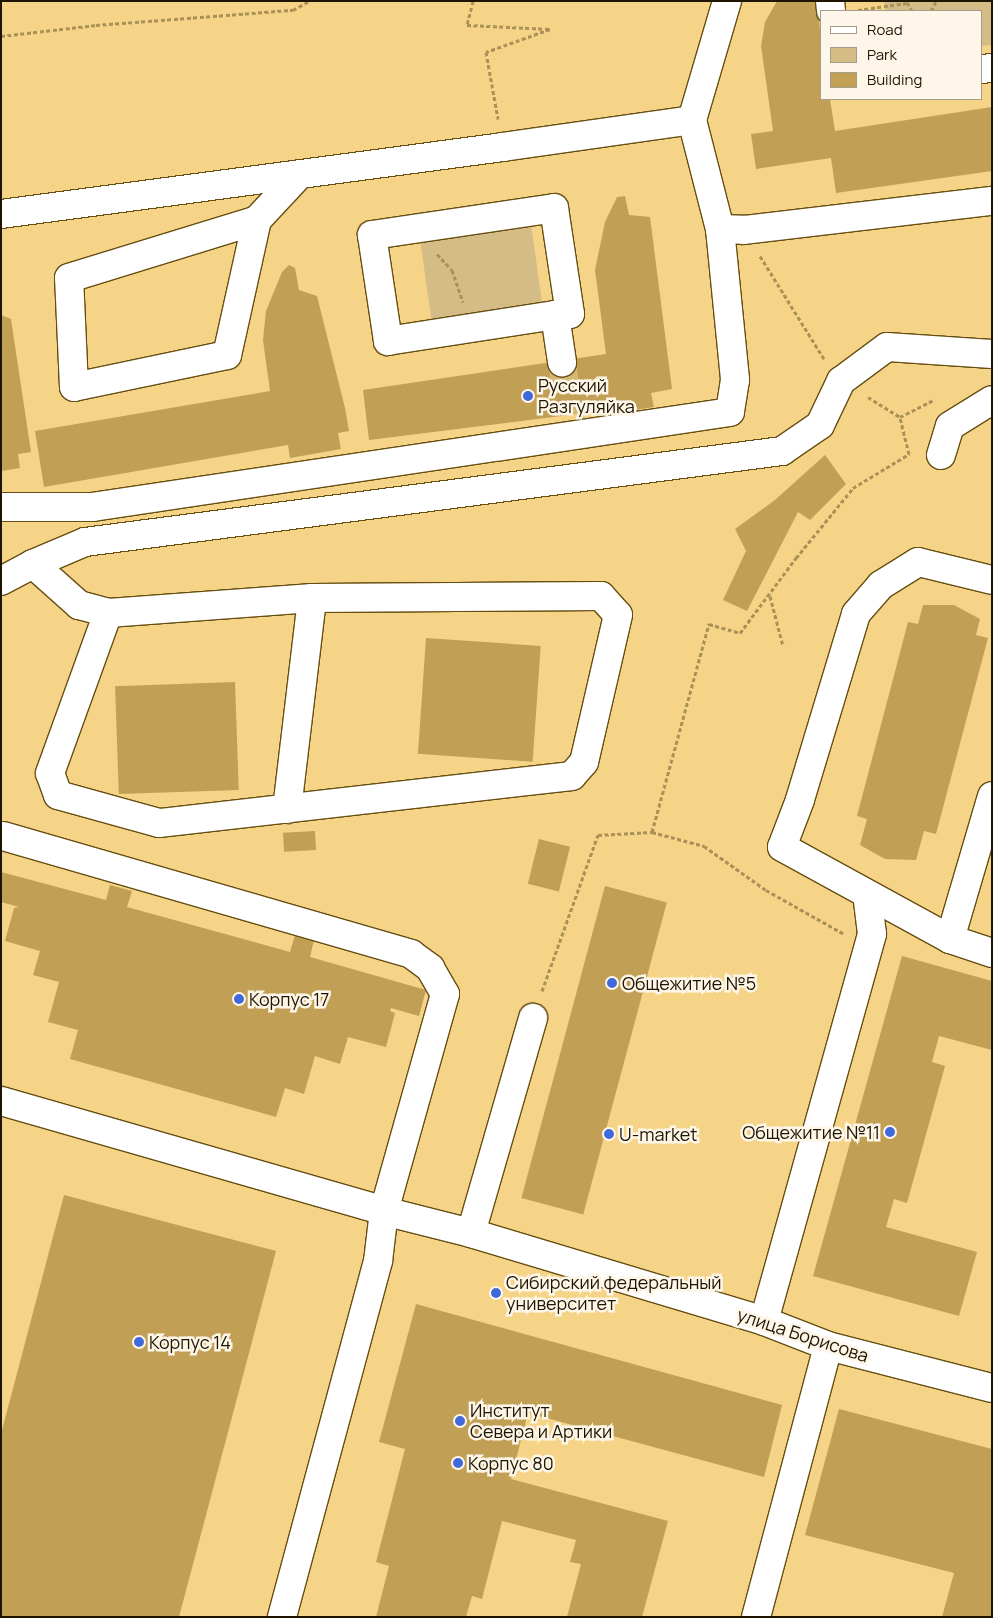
<!DOCTYPE html>
<meta charset="utf-8">
<style>
body{margin:0}
#map{position:relative;width:993px;height:1618px;overflow:hidden;background:#f5d387;font-family:Manrope,sans-serif}
div>[style]{position:absolute}
.green>*{inset:0;background:#d4bc87;transform-origin:0 0}
.building>*{inset:0;background:#c1a055;transform-origin:0 0}
.minor-tunnel>*{height:28px;margin-top:-14px;transform-origin:0;background:repeating-linear-gradient(90deg,#d5b673 0 28px,transparent 0 42px)}
.path>*{height:3px;margin-top:-1.5px;transform-origin:0;background:repeating-linear-gradient(90deg,#aa9158 0 4px,transparent 0 6.5px)}
.roads{filter:drop-shadow(1px 0 #664e11) drop-shadow(-1px 0 #664e11) drop-shadow(0 1px #664e11) drop-shadow(0 -1px #664e11)}
.minor>*{height:28px;margin:-14px;padding:0 14px;transform-origin:14px;border-radius:14px;background:#fff}
.dots>*{width:14px;height:14px;translate:-50% -50%;box-sizing:border-box;border:2px solid #fef7e9;border-radius:50%}
span{translate:-50% -50%;white-space:nowrap;text-align:center;line-height:1.15;-webkit-text-stroke:5px #fef7e9;paint-order:stroke}
.poi-label{font-size:18px;color:#1e1500}
.left{translate:0 -50%;text-align:left}
.right{translate:-100% -50%;text-align:right}
.street-label{font-size:18px;color:#1e1500}
.frame{position:absolute;inset:0;border:2px solid #1e1500;pointer-events:none}
.legend{position:absolute;left:820px;top:10px;width:162px;height:90px;box-sizing:border-box;background:#fef7e9;border:1px solid #a49d8c;margin:0;padding:6px 9px;list-style:none;font-size:15px;color:#1e1500}
.legend li{display:flex;align-items:center;gap:10px;height:25px}
.legend b{width:25px;border:1px solid #a49d8c}
</style>
<div id="map">
<div class="green">
<div style="clip-path:polygon(884px 1px,992px 1px,992px 45px,982px 46px,982px 11px,886px 11px)"></div>
<div style="left:531px;top:224px;width:85px;height:112px;rotate:82deg"></div>
</div>
<div class="building">
<div style="clip-path:polygon(777px 1px,816px 1px,822px 43px,822px 99px,830px 99px,835px 131px,992px 107px,992px 171px,836px 193px,831px 158px,756px 169px,751px 134px,773px 131px,761px 46px,765px 22px)"></div>
<div style="clip-path:polygon(625px 196px,629px 215px,650px 217px,672px 389px,651px 393px,654px 407px,622px 412px,620px 406px,569px 415px,369px 440px,363px 390px,606px 354px,595px 270px,605px 222px,617px 197px)"></div>
<div style="clip-path:polygon(289px 265px,295px 268px,299px 290px,317px 296px,345px 408px,349px 431px,338px 433px,341px 449px,290px 458px,288px 445px,44px 487px,35px 431px,270px 391px,263px 340px,266px 311px,282px 272px)"></div>
<div style="clip-path:polygon(1px 315px,11px 319px,31px 452px,18px 454px,20px 468px,1px 471px)"></div>
<div style="clip-path:polygon(825px 455px,846px 484px,810px 520px,798px 512px,747px 611px,723px 600px,746px 551px,735px 529px,775px 500px)"></div>
<div style="clip-path:polygon(923px 605px,954px 605px,980px 619px,976px 635px,988px 638px,936px 834px,924px 831px,916px 860px,885px 859px,860px 845px,867px 819px,857px 816px,908px 622px,918px 624px)"></div>
<div style="left:426px;top:638px;width:115px;height:116px;rotate:4deg"></div>
<div style="left:235px;top:682px;width:108px;height:120px;rotate:88deg"></div>
<div style="left:315px;top:831px;width:19px;height:32px;rotate:87deg"></div>
<div style="left:539px;top:839px;width:32px;height:46px;rotate:14deg"></div>
<div style="clip-path:polygon(1px 872px,106px 900px,110px 885px,132px 891px,127px 907px,290px 952px,295px 935px,314px 940px,310px 957px,426px 990px,419px 1016px,391px 1008px,390px 1011px,395px 1013px,386px 1047px,348px 1037px,340px 1064px,315px 1056px,304px 1094px,285px 1088px,276px 1117px,70px 1059px,78px 1030px,48px 1022px,59px 982px,33px 975px,40px 951px,5px 941px,14px 908px,19px 907px,1px 902px)"></div>
<div style="left:605px;top:886px;width:64px;height:323px;rotate:15deg"></div>
<div style="clip-path:polygon(902px 956px,992px 981px,992px 1050px,939px 1036px,932px 1062px,945px 1066px,907px 1203px,894px 1199px,886px 1227px,977px 1252px,959px 1316px,813px 1276px)"></div>
<div style="clip-path:polygon(64px 1195px,276px 1251px,179px 1617px,1px 1617px,1px 1434px)"></div>
<div style="clip-path:polygon(416px 1304px,782px 1405px,764px 1477px,528px 1413px,511px 1479px,668px 1521px,642px 1617px,567px 1617px,581px 1564px,570px 1562px,576px 1540px,502px 1521px,482px 1599px,472px 1596px,466px 1617px,376px 1617px,389px 1566px,376px 1562px,405px 1449px,379px 1442px)"></div>
<div style="clip-path:polygon(839px 1409px,992px 1449px,992px 1617px,942px 1617px,954px 1573px,805px 1535px)"></div>
</div>
<div class="minor-tunnel">
<div style="left:562px;top:362px;width:53px;rotate:82.5deg"></div>
</div>
<div class="path">
<div style="left:473px;top:1px;width:25px;rotate:104deg"></div>
<div style="left:467px;top:25px;width:83px;rotate:2.8deg"></div>
<div style="left:550px;top:29px;width:68px;rotate:160.2deg"></div>
<div style="left:486px;top:52px;width:68px;rotate:79.8deg"></div>
<div style="left:907px;top:2px;width:10px;rotate:61deg"></div>
<div style="left:858px;top:10px;width:49px;rotate:-8.1deg"></div>
<div style="left:931px;top:11px;width:11px;rotate:-63deg"></div>
<div style="left:1px;top:36px;width:96px;rotate:-6.6deg"></div>
<div style="left:96px;top:25px;width:198px;rotate:-4.4deg"></div>
<div style="left:293px;top:10px;width:18px;rotate:-29deg"></div>
<div style="left:437px;top:254px;width:22px;rotate:47deg"></div>
<div style="left:452px;top:270px;width:34px;rotate:71deg"></div>
<div style="left:760px;top:256px;width:121px;rotate:58.1deg"></div>
<div style="left:868px;top:397px;width:38px;rotate:32deg"></div>
<div style="left:770px;top:596px;width:52px;rotate:75.4deg"></div>
<div style="left:652px;top:832px;width:54px;rotate:15.1deg"></div>
<div style="left:704px;top:846px;width:76px;rotate:35.4deg"></div>
<div style="left:766px;top:890px;width:90px;rotate:29.4deg"></div>
<div style="left:542px;top:991px;width:166px;rotate:-70.3deg"></div>
<div style="left:598px;top:835px;width:54px;rotate:-3.2deg"></div>
<div style="left:652px;top:832px;width:216px;rotate:-74.7deg"></div>
<div style="left:709px;top:624px;width:32px;rotate:16deg"></div>
<div style="left:740px;top:633px;width:94px;rotate:-53.3deg"></div>
<div style="left:796px;top:558px;width:90px;rotate:-50.8deg"></div>
<div style="left:853px;top:488px;width:66px;rotate:-31.3deg"></div>
<div style="left:909px;top:454px;width:38px;rotate:-104deg"></div>
<div style="left:900px;top:417px;width:39px;rotate:-27deg"></div>
</div>
<div class="roads">
<div class="minor">
<div style="left:830px;top:1px;width:10px;rotate:84deg"></div>
<div style="left:982px;top:69px;width:10px;rotate:-6deg"></div>
<div style="left:692px;top:120px;width:124px;rotate:-73.6deg"></div>
<div style="left:1px;top:214px;width:506px;rotate:-7.6deg"></div>
<div style="left:503px;top:147px;width:191px;rotate:-8.1deg"></div>
<div style="left:692px;top:120px;width:113px;rotate:75.6deg"></div>
<div style="left:720px;top:229px;width:152px;rotate:84.3deg"></div>
<div style="left:735px;top:380px;width:32px;rotate:99deg"></div>
<div style="left:730px;top:412px;width:644px;rotate:171.52deg"></div>
<div style="left:93px;top:507px;width:92px;rotate:180deg"></div>
<div style="left:257px;top:220px;width:138px;rotate:102.5deg"></div>
<div style="left:227px;top:355px;width:156px;rotate:168.2deg"></div>
<div style="left:74px;top:387px;width:109px;rotate:-92.6deg"></div>
<div style="left:69px;top:278px;width:197px;rotate:-17.1deg"></div>
<div style="left:257px;top:220px;width:62px;rotate:-47deg"></div>
<div style="left:720px;top:229px;width:24px;rotate:2deg"></div>
<div style="left:744px;top:230px;width:250px;rotate:-6.7deg"></div>
<div style="left:555px;top:315px;width:169px;rotate:171.2deg"></div>
<div style="left:388px;top:341px;width:107px;rotate:-98.6deg"></div>
<div style="left:372px;top:235px;width:184px;rotate:-8.4deg"></div>
<div style="left:554px;top:208px;width:107px;rotate:81.4deg"></div>
<div style="left:570px;top:314px;width:15px;rotate:176deg"></div>
<div style="left:555px;top:315px;width:48px;rotate:81.5deg"></div>
<div style="left:941px;top:455px;width:30px;rotate:-73deg"></div>
<div style="left:950px;top:426px;width:49px;rotate:-31.8deg"></div>
<div style="left:33px;top:564px;width:62px;rotate:41.7deg"></div>
<div style="left:79px;top:605px;width:30px;rotate:15deg"></div>
<div style="left:108px;top:613px;width:205px;rotate:-4.2deg"></div>
<div style="left:312px;top:598px;width:289px;rotate:-0.4deg"></div>
<div style="left:601px;top:596px;width:25px;rotate:48deg"></div>
<div style="left:618px;top:615px;width:151px;rotate:103deg"></div>
<div style="left:584px;top:762px;width:18px;rotate:131deg"></div>
<div style="left:572px;top:776px;width:416px;rotate:173.5deg"></div>
<div style="left:159px;top:823px;width:105px;rotate:-164.5deg"></div>
<div style="left:58px;top:795px;width:23px;rotate:-110deg"></div>
<div style="left:50px;top:773px;width:170px;rotate:-70.1deg"></div>
<div style="left:992px;top:580px;width:76px;rotate:-166.3deg"></div>
<div style="left:918px;top:562px;width:44px;rotate:148.1deg"></div>
<div style="left:881px;top:585px;width:38px;rotate:131deg"></div>
<div style="left:856px;top:614px;width:194px;rotate:106.8deg"></div>
<div style="left:800px;top:800px;width:50px;rotate:111deg"></div>
<div style="left:782px;top:847px;width:192px;rotate:28.7deg"></div>
<div style="left:950px;top:939px;width:44px;rotate:18.4deg"></div>
<div style="left:1px;top:581px;width:36px;rotate:-28deg"></div>
<div style="left:33px;top:564px;width:56px;rotate:-22.9deg"></div>
<div style="left:85px;top:542px;width:703px;rotate:-7.44deg"></div>
<div style="left:782px;top:451px;width:46px;rotate:-34.4deg"></div>
<div style="left:820px;top:425px;width:49px;rotate:-64.5deg"></div>
<div style="left:841px;top:381px;width:57px;rotate:-36.5deg"></div>
<div style="left:887px;top:347px;width:105px;rotate:3.8deg"></div>
<div style="left:287px;top:809px;width:212px;rotate:-83.2deg"></div>
<div style="left:3px;top:836px;width:425px;rotate:16.1deg"></div>
<div style="left:411px;top:954px;width:24px;rotate:36deg"></div>
<div style="left:430px;top:968px;width:30px;rotate:60deg"></div>
<div style="left:445px;top:994px;width:225px;rotate:105.7deg"></div>
<div style="left:384px;top:1211px;width:50px;rotate:96.8deg"></div>
<div style="left:378px;top:1261px;width:369px;rotate:105.1deg"></div>
<div style="left:950px;top:939px;width:149px;rotate:-73.6deg"></div>
<div style="left:1px;top:1101px;width:398px;rotate:16deg"></div>
<div style="left:384px;top:1211px;width:90px;rotate:14.2deg"></div>
<div style="left:471px;top:1233px;width:306px;rotate:16.7deg"></div>
<div style="left:764px;top:1321px;width:69px;rotate:21.3deg"></div>
<div style="left:828px;top:1346px;width:169px;rotate:14.4deg"></div>
<div style="left:471px;top:1233px;width:224px;rotate:-73.9deg"></div>
<div style="left:764px;top:1321px;width:402px;rotate:-74.4deg"></div>
<div style="left:872px;top:934px;width:39px;rotate:-97deg"></div>
<div style="left:756px;top:1617px;width:280px;rotate:-75.1deg"></div>
</div>
</div>
<div class="dots">
<div style="left:528px;top:396px;background:#4069db"></div>
<div style="left:612px;top:983px;background:#4069db"></div>
<div style="left:239px;top:999px;background:#4069db"></div>
<div style="left:890px;top:1132px;background:#4069db"></div>
<div style="left:609px;top:1134px;background:#4069db"></div>
<div style="left:496px;top:1293px;background:#4069db"></div>
<div style="left:139px;top:1342px;background:#4069db"></div>
<div style="left:460px;top:1421px;background:#4069db"></div>
<div style="left:458px;top:1463px;background:#4069db"></div>
</div>
<div class="poi-label">
<span class="left" style="left:538px;top:396px">Русский<br>Разгуляйка</span>
<span class="left" style="left:622px;top:983px">Общежитие №5</span>
<span class="left" style="left:249px;top:999px">Корпус 17</span>
<span class="right" style="left:880px;top:1132px">Общежитие №11</span>
<span class="left" style="left:619px;top:1134px">U-market</span>
<span class="left" style="left:506px;top:1293px">Сибирский федеральный<br>университет</span>
<span class="left" style="left:149px;top:1342px">Корпус 14</span>
<span class="left" style="left:470px;top:1421px">Институт<br>Севера и Артики</span>
<span class="left" style="left:468px;top:1463px">Корпус 80</span>
</div>
<div class="street-label">
<span style="left:803px;top:1335px;rotate:18deg">улица Борисова</span>
</div>
<div class="frame"></div>
<ul class="legend">
<li><b style="height:6px;background:#fff"></b>Road</li>
<li><b style="height:14px;background:#d4bc87"></b>Park</li>
<li><b style="height:14px;background:#c1a055"></b>Building</li>
</ul>
</div>
